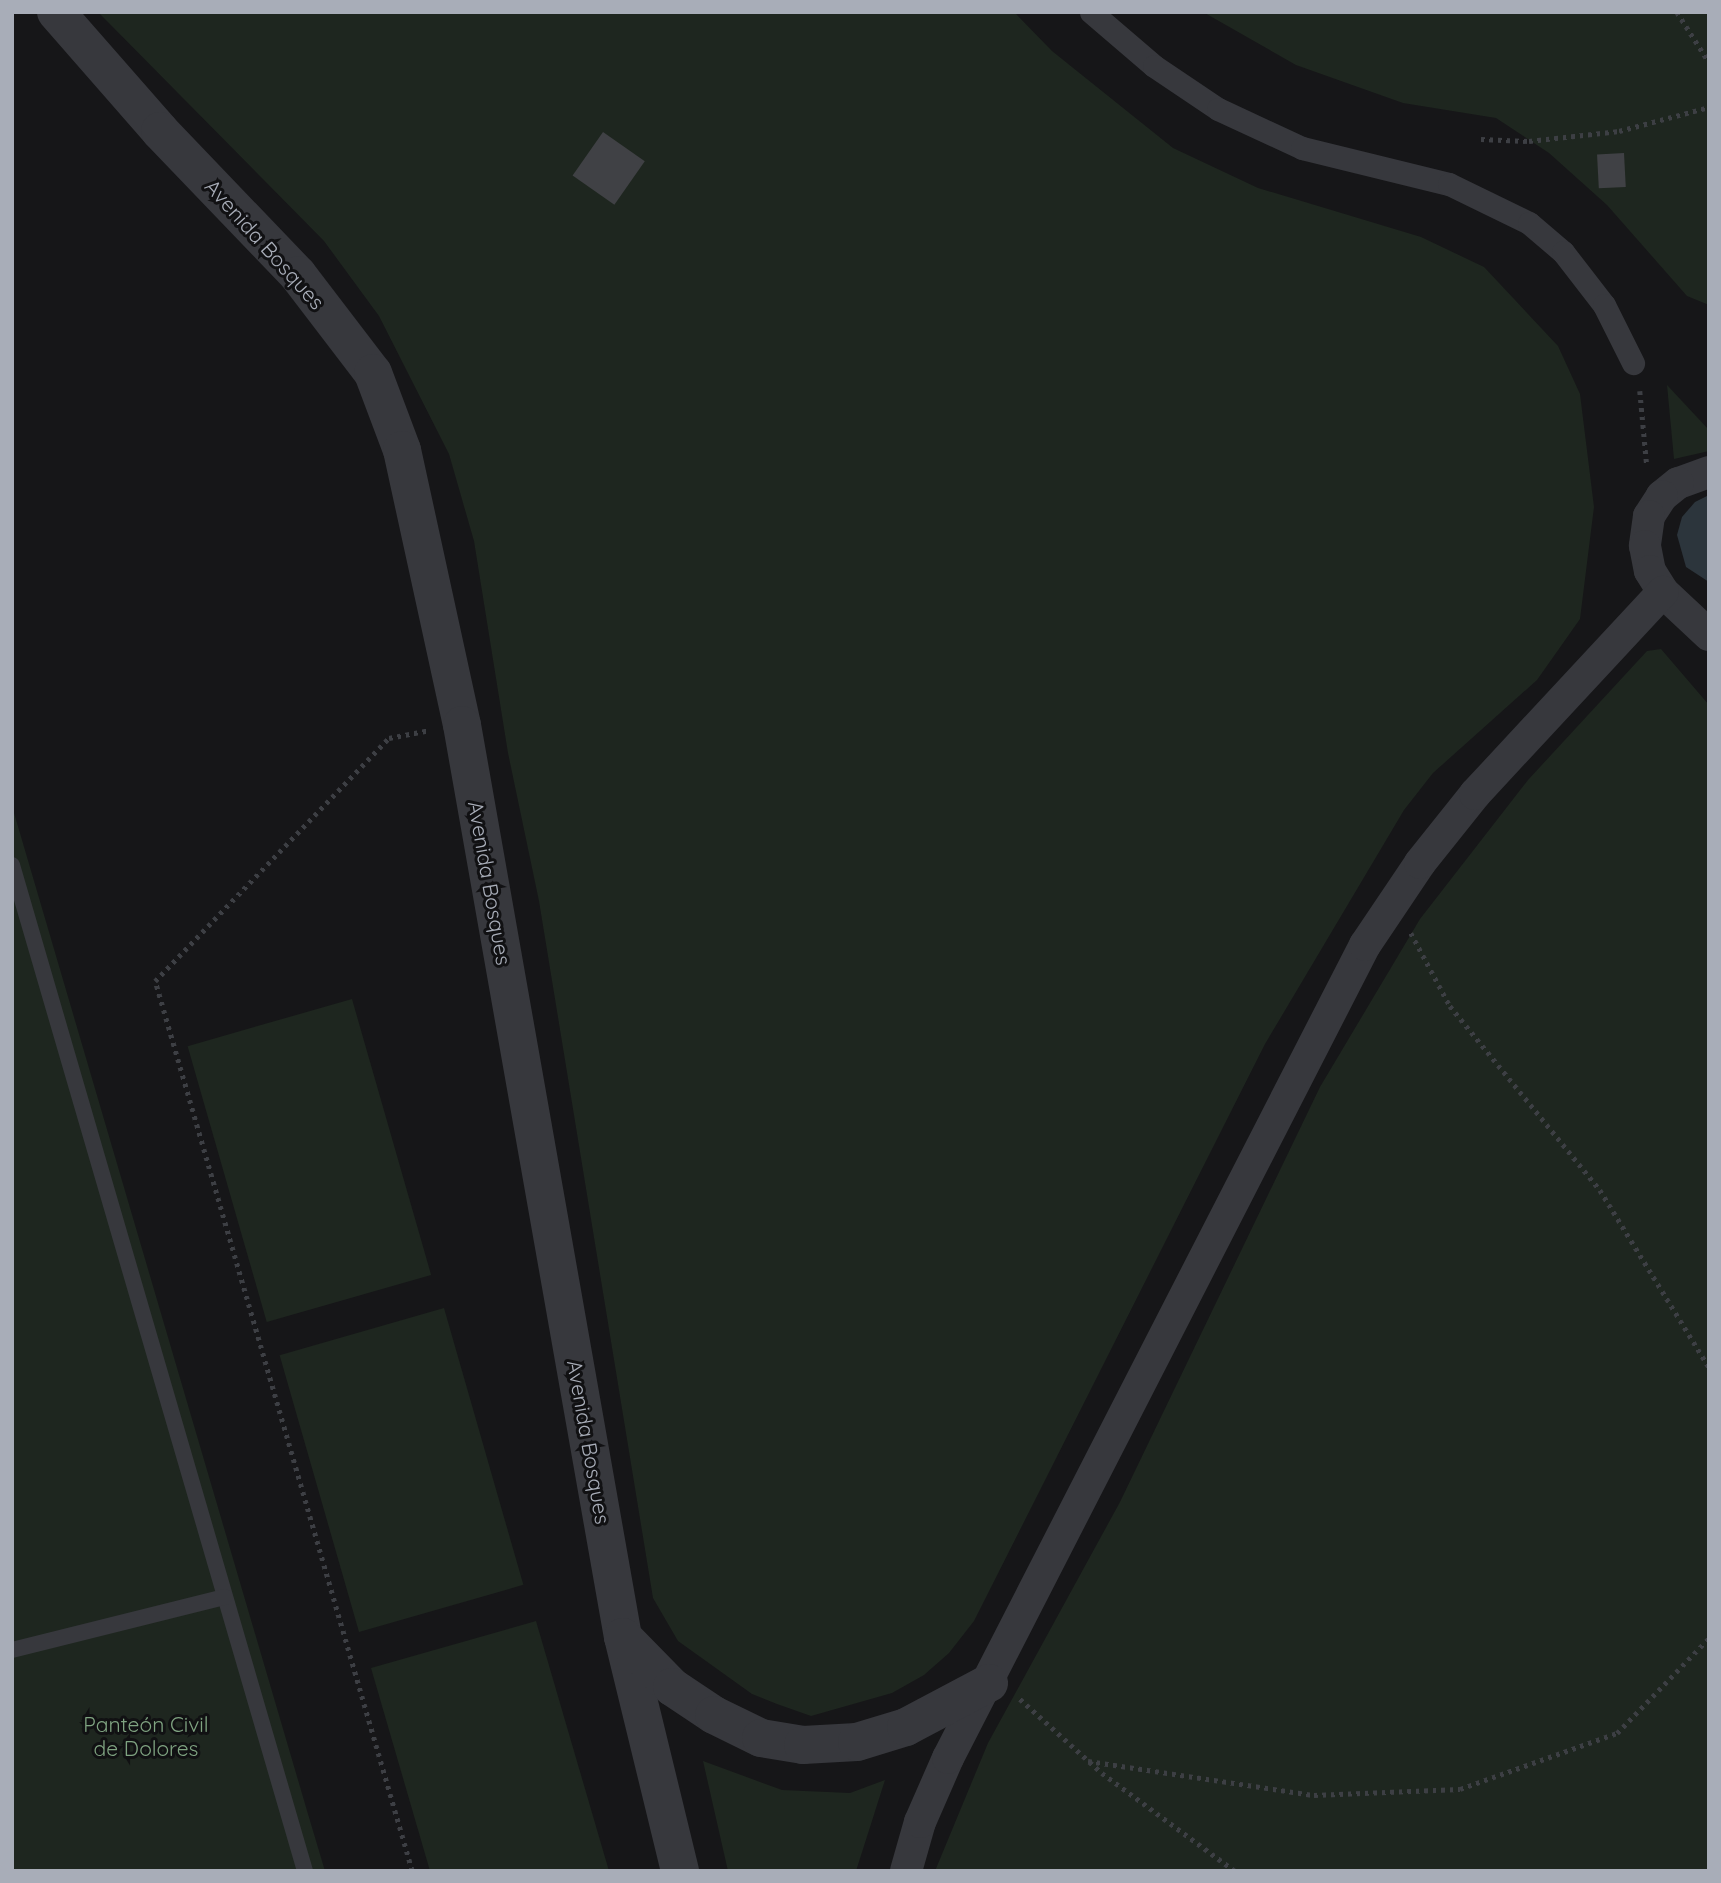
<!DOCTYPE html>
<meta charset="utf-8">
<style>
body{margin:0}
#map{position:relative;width:1721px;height:1883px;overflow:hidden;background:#161618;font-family:Quicksand,sans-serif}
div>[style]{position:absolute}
.green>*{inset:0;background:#1e261f;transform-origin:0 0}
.water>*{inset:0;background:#2c353c}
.building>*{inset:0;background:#404145;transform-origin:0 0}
.path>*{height:4.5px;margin-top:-2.25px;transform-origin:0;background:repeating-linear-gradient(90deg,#3d3f44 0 3.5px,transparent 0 8.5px)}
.service>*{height:16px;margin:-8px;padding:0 8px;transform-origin:8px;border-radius:8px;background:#37383d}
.pedestrian>*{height:23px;margin:-11.5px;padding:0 11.5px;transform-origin:11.5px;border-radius:11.5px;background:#37383d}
.minor>*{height:32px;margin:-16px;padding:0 16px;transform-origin:16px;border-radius:16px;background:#37383d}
.tertiary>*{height:38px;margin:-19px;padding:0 19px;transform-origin:19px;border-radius:19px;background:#37383d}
span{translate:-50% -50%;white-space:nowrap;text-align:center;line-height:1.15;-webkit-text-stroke:6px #111113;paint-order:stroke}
.street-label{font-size:21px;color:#a8adb8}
.park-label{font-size:21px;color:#7fa381}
.frame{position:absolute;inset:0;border:14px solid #a8adb8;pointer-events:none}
</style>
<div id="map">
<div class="green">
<div style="clip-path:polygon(98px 12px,1014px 12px,1052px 51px,1173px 148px,1258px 188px,1421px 237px,1484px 267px,1558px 346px,1580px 394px,1594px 507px,1580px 619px,1537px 680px,1433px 773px,1404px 810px,1265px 1044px,974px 1621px,949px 1653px,924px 1675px,892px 1693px,811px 1716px,777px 1704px,752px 1694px,678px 1641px,653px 1598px,539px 901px,508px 753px,474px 541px,449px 454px,379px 316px,324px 241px)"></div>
<div style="clip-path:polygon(1203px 12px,1709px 12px,1709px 305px,1687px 296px,1607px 205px,1549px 153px,1496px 118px,1403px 103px,1296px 65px)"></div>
<div style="clip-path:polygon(1667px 385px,1709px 430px,1709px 451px,1674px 459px)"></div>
<div style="clip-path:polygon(1661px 649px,1709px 705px,1709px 1871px,935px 1871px,988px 1743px,1120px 1502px,1320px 1087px,1420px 919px,1528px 780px,1647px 651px)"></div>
<div style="clip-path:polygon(12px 806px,308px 1814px,325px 1871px,12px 1871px)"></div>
<div style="left:352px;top:999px;width:287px;height:171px;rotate:74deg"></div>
<div style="left:444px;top:1308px;width:288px;height:171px;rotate:74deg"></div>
<div style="clip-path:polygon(536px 1621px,609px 1871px,430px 1871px,371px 1668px)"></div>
<div style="clip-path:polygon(703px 1761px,782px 1790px,850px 1793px,885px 1780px,856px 1871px,728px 1871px)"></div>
</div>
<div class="water">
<div style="clip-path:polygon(1709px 495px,1709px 582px,1686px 567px,1677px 535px,1682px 517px,1695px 502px)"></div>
</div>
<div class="building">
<div style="left:603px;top:132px;width:51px;height:53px;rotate:35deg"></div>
<div style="left:1624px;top:153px;width:34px;height:27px;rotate:87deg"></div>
</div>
<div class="path">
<div style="left:1677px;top:12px;width:59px;rotate:57.4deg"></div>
<div style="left:1481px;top:139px;width:48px;rotate:2.4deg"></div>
<div style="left:1529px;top:141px;width:91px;rotate:-6.3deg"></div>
<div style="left:1619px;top:131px;width:93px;rotate:-14.9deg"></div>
<div style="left:1640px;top:391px;width:75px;rotate:84.7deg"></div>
<div style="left:1411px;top:933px;width:83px;rotate:61.9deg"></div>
<div style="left:1450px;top:1006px;width:237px;rotate:50.8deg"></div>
<div style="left:1600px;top:1190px;width:208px;rotate:58.4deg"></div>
<div style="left:1020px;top:1699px;width:110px;rotate:42.1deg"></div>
<div style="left:1102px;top:1773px;width:165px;rotate:36.4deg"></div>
<div style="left:1088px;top:1761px;width:229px;rotate:8.6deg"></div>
<div style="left:1314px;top:1795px;width:146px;rotate:-2.4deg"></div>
<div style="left:1460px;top:1789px;width:167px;rotate:-19.6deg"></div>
<div style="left:1617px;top:1733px;width:132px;rotate:-45.9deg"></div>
<div style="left:412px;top:1871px;width:926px;rotate:-106.11deg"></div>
<div style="left:155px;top:981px;width:337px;rotate:-46.1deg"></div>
<div style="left:389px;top:738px;width:38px;rotate:-11deg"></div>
</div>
<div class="service">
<div style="left:12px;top:865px;width:1048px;rotate:73.76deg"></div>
<div style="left:12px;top:1650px;width:219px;rotate:-14deg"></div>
</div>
<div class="pedestrian">
<div style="left:1091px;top:12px;width:83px;rotate:40.6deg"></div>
<div style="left:1154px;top:66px;width:77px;rotate:33.9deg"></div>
<div style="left:1218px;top:109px;width:93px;rotate:24.9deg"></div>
<div style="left:1302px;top:148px;width:151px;rotate:13.8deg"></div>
<div style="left:1449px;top:184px;width:89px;rotate:26deg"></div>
<div style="left:1529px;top:223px;width:45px;rotate:40.5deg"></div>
<div style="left:1563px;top:252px;width:67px;rotate:52.3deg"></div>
<div style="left:1604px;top:305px;width:65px;rotate:63.4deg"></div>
</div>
<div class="minor">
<div style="left:1709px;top:472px;width:33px;rotate:160deg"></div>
<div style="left:1678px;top:483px;width:21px;rotate:141deg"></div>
<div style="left:1662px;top:496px;width:24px;rotate:123deg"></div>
<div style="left:1649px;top:516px;width:30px;rotate:98deg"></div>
<div style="left:1645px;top:546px;width:25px;rotate:79deg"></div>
<div style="left:1650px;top:571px;width:25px;rotate:58deg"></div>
<div style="left:1663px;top:592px;width:63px;rotate:43.1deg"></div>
<div style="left:906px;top:1871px;width:51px;rotate:-74.1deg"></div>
<div style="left:920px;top:1822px;width:70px;rotate:-66.4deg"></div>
<div style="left:948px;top:1758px;width:914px;rotate:-62.85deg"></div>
<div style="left:1365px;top:945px;width:99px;rotate:-56.1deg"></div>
<div style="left:1420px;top:863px;width:88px;rotate:-51.4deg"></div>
<div style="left:1475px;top:794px;width:276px;rotate:-47.1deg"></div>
</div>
<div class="tertiary">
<div style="left:56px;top:12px;width:158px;rotate:48.8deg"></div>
<div style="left:160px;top:131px;width:199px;rotate:46.2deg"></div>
<div style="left:298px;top:275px;width:123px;rotate:52.6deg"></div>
<div style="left:373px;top:373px;width:82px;rotate:69.4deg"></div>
<div style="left:402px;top:450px;width:281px;rotate:77.7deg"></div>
<div style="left:462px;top:725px;width:926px;rotate:79.99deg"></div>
<div style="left:623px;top:1637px;width:241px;rotate:76.3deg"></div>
<div style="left:623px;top:1637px;width:70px;rotate:45.6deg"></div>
<div style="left:672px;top:1687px;width:50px;rotate:33.7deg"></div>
<div style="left:714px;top:1715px;width:52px;rotate:26.1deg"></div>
<div style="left:761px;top:1738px;width:43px;rotate:9.5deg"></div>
<div style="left:803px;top:1745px;width:54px;rotate:-3.2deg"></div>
<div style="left:857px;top:1742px;width:51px;rotate:-17deg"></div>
<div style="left:906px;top:1727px;width:94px;rotate:-27.9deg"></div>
</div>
<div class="street-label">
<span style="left:265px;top:244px;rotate:48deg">Avenida Bosques</span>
<span style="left:490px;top:883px;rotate:80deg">Avenida Bosques</span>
<span style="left:589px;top:1442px;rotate:80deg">Avenida Bosques</span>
</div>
<div class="park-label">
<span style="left:146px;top:1736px">Panteón Civil<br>de Dolores</span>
</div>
<div class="frame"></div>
</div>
